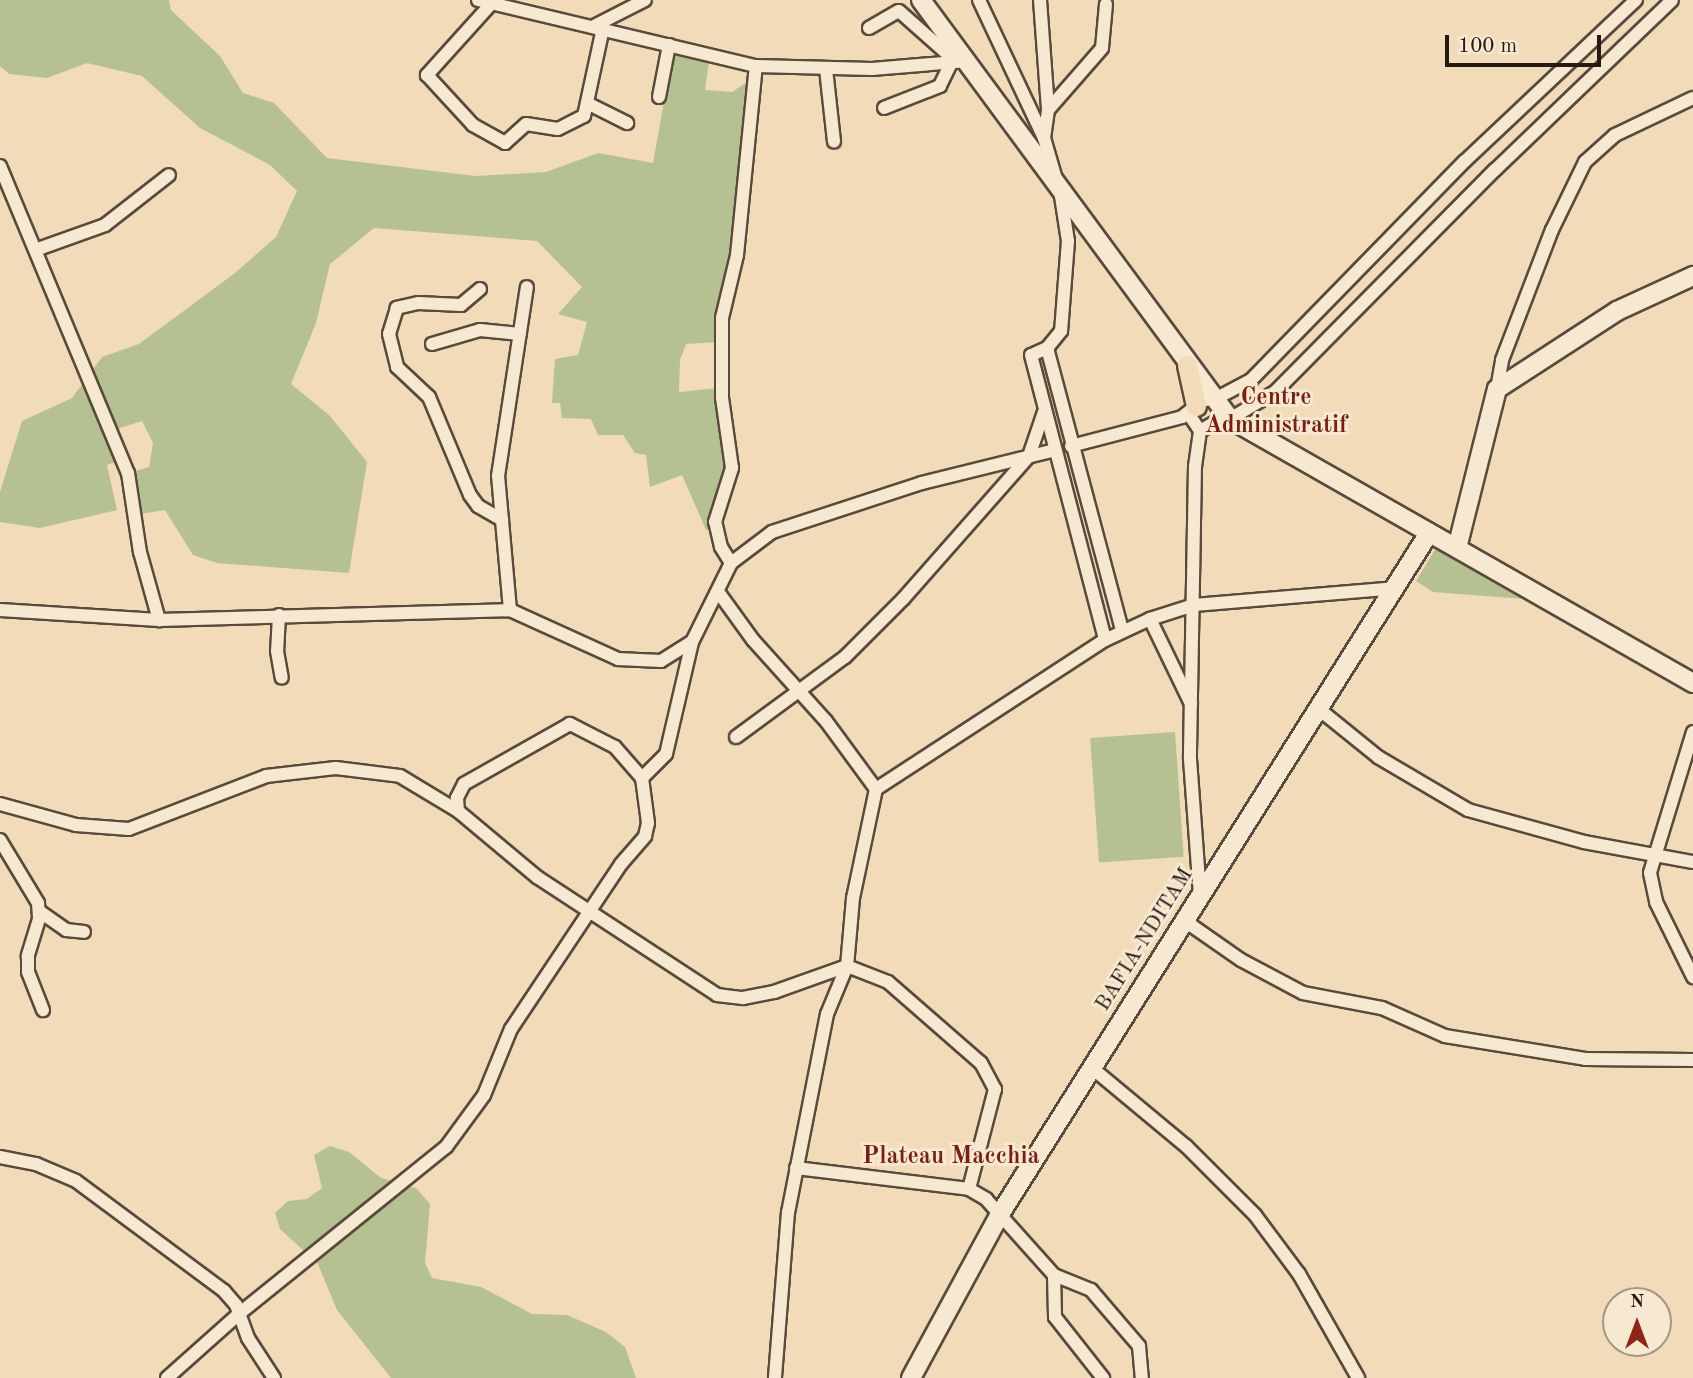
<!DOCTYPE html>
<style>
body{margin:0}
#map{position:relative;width:1693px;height:1378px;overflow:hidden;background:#f2dbb8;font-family:"Old Standard TT",serif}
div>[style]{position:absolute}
.green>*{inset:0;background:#b6c192;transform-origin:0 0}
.roads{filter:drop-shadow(2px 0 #584a3c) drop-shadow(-2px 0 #584a3c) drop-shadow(0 2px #584a3c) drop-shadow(0 -2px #584a3c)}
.street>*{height:12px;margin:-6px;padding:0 6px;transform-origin:6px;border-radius:6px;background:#f7e8d1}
.secondary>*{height:18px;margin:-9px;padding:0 9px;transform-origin:9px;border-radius:9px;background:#f7e8d1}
.primary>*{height:19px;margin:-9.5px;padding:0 9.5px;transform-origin:9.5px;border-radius:9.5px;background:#f2dbb8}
span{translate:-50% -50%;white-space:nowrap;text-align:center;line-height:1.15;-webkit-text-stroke:6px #f7e8d1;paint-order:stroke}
.street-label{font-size:21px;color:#241913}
.quarter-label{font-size:24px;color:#7a1f14;font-weight:700}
.north{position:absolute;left:1602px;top:1287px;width:70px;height:70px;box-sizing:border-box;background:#f7e8d1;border:2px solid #a39585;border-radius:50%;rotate:0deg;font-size:19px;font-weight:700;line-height:28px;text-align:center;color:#241913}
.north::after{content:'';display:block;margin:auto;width:24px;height:32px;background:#8f2418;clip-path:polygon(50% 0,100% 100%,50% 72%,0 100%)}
.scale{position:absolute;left:1445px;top:35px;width:156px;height:32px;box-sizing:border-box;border:4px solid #241913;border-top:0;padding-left:9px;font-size:21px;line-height:24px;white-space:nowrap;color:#241913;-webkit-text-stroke:5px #f7e8d1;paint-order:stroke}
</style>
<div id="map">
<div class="green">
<div style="clip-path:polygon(0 0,169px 0,171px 10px,220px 56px,243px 93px,274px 103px,327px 158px,475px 176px,546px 172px,598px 153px,653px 163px,673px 52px,709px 61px,705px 90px,732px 92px,750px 80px,718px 342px,686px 344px,680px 360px,679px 392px,719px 388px,729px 462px,726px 483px,715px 498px,713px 529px,706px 530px,682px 475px,650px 487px,646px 455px,635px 453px,623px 435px,598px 435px,591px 419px,562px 418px,560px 403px,552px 403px,555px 359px,578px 355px,587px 322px,558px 314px,582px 287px,537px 241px,374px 228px,330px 264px,316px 323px,291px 384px,330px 416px,367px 462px,349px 573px,217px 563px,193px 555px,165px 510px,135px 515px,128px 473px,149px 467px,153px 443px,142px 421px,114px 430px,120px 461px,107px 465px,117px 510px,40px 528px,0 522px,0 492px,22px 421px,72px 398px,102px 357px,139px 344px,235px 273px,276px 237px,297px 191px,270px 165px,200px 128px,142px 76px,87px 63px,47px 78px,9px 74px,0 66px)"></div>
<div style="clip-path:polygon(1439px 543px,1526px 592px,1524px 599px,1433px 592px,1416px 581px)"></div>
<div style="left:1175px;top:732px;width:125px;height:85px;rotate:86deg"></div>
<div style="clip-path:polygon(330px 1146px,349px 1152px,381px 1178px,416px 1188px,430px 1204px,425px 1263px,432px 1278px,481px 1287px,532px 1314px,567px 1315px,606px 1332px,625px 1347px,636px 1378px,391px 1378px,337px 1310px,318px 1264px,280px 1229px,275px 1213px,288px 1201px,307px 1199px,322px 1188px,314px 1155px)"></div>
</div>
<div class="roads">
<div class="street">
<div style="left:478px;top:0;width:286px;rotate:13.4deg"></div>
<div style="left:756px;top:66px;width:116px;rotate:1.5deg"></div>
<div style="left:872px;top:69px;width:96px;rotate:-4.8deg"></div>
<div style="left:979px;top:0;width:153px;rotate:64.8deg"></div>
<div style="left:1044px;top:138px;width:60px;rotate:73.7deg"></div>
<div style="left:1061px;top:196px;width:46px;rotate:81.2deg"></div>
<div style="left:1068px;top:241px;width:90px;rotate:94.4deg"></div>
<div style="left:1061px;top:331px;width:22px;rotate:129deg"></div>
<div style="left:1047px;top:348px;width:17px;rotate:156deg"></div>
<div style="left:1031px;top:355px;width:294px;rotate:75.4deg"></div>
<div style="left:1040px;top:0;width:110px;rotate:85.8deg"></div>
<div style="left:1048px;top:110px;width:27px;rotate:98deg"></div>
<div style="left:491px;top:4px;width:96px;rotate:132deg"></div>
<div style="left:427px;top:75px;width:68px;rotate:47.4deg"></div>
<div style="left:473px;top:125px;width:37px;rotate:29deg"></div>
<div style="left:505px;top:143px;width:28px;rotate:-42deg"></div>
<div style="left:526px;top:124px;width:32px;rotate:9deg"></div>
<div style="left:558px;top:129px;width:29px;rotate:-27deg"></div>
<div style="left:584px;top:116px;width:90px;rotate:-77.8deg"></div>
<div style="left:594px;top:26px;width:57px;rotate:-27deg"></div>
<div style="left:869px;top:28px;width:34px;rotate:-30deg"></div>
<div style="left:899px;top:11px;width:72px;rotate:41.6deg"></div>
<div style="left:953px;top:59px;width:30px;rotate:116deg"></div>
<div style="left:940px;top:86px;width:60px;rotate:158.6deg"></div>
<div style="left:826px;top:69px;width:73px;rotate:83.7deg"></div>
<div style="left:659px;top:97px;width:53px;rotate:-79.1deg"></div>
<div style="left:587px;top:103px;width:45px;rotate:26.6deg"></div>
<div style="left:1048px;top:110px;width:82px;rotate:-48.9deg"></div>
<div style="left:1102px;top:48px;width:44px;rotate:-84.8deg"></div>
<div style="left:0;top:166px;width:333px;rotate:67.4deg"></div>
<div style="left:128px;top:473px;width:80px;rotate:81.4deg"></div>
<div style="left:140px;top:552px;width:71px;rotate:74.4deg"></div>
<div style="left:38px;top:249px;width:71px;rotate:-19.7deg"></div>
<div style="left:105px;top:225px;width:81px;rotate:-38deg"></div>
<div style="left:480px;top:289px;width:25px;rotate:140deg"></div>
<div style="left:461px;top:305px;width:43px;rotate:-177.3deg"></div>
<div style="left:418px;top:303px;width:22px;rotate:167deg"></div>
<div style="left:397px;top:308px;width:27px;rotate:107deg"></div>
<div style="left:389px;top:334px;width:34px;rotate:76deg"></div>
<div style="left:397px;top:367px;width:44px;rotate:43.2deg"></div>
<div style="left:429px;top:397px;width:106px;rotate:67.3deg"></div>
<div style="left:470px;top:495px;width:14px;rotate:54deg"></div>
<div style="left:478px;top:506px;width:28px;rotate:30deg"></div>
<div style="left:432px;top:344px;width:50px;rotate:-16.3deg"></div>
<div style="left:480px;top:330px;width:40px;rotate:5.7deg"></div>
<div style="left:1047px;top:348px;width:292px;rotate:75.1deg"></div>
<div style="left:1497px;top:389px;width:29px;rotate:-80deg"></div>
<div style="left:1502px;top:360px;width:139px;rotate:-69deg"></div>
<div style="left:1552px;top:230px;width:76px;rotate:-64.1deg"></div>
<div style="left:1585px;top:162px;width:40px;rotate:-42deg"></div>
<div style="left:1615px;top:135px;width:86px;rotate:-25.4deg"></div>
<div style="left:1188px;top:413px;width:22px;rotate:56deg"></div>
<div style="left:1200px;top:431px;width:35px;rotate:98deg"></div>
<div style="left:1195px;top:466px;width:293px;rotate:91deg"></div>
<div style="left:1190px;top:759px;width:136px;rotate:85.8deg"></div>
<div style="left:1200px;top:431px;width:22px;rotate:-30deg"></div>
<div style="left:1219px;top:420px;width:11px;rotate:-5deg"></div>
<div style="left:1230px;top:419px;width:52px;rotate:-31deg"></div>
<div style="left:1275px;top:392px;width:313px;rotate:-45.3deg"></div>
<div style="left:1495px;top:170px;width:245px;rotate:-43.8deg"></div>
<div style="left:1071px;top:446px;width:115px;rotate:-14.6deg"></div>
<div style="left:1182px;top:417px;width:28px;rotate:-38deg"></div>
<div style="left:1204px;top:400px;width:11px;rotate:-5deg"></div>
<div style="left:1215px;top:399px;width:41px;rotate:-27.8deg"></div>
<div style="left:1251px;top:380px;width:306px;rotate:-45.7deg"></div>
<div style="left:1465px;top:161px;width:235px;rotate:-43.3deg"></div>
<div style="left:731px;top:563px;width:19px;rotate:-122deg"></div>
<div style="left:721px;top:547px;width:26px;rotate:-103deg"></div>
<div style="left:715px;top:522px;width:57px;rotate:-72.5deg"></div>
<div style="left:732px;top:468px;width:71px;rotate:-98.1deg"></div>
<div style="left:722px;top:398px;width:80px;rotate:-90deg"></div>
<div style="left:722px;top:318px;width:65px;rotate:-76.6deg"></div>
<div style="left:737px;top:255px;width:190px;rotate:-84.3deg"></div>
<div style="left:719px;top:593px;width:58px;rotate:54.1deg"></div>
<div style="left:753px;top:640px;width:109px;rotate:48deg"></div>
<div style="left:826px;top:721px;width:84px;rotate:53.7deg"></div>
<div style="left:876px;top:789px;width:111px;rotate:101.9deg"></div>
<div style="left:853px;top:898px;width:68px;rotate:95deg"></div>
<div style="left:847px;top:966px;width:52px;rotate:112.6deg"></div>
<div style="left:827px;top:1014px;width:202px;rotate:101.1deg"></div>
<div style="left:788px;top:1212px;width:167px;rotate:94.5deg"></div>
<div style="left:0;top:610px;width:159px;rotate:3.6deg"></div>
<div style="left:159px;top:620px;width:351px;rotate:-1.6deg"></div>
<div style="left:510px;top:610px;width:119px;rotate:24.4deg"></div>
<div style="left:618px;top:659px;width:43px;rotate:2.7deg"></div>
<div style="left:661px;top:661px;width:36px;rotate:-32deg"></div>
<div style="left:692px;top:642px;width:88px;rotate:-63.7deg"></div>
<div style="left:731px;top:563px;width:51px;rotate:-37.1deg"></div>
<div style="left:772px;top:532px;width:158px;rotate:-18.1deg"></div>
<div style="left:922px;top:483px;width:137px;rotate:-13.9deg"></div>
<div style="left:510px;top:610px;width:135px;rotate:-95.1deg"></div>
<div style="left:498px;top:476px;width:191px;rotate:-81.3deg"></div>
<div style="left:279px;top:615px;width:36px;rotate:93deg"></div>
<div style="left:277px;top:651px;width:27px;rotate:80deg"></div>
<div style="left:1150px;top:619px;width:94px;rotate:64.2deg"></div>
<div style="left:1320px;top:710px;width:75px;rotate:39deg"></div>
<div style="left:1378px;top:757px;width:104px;rotate:30.5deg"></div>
<div style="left:1468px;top:810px;width:120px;rotate:15.4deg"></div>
<div style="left:1584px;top:842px;width:111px;rotate:10.4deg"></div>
<div style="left:1693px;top:732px;width:147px;rotate:107deg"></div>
<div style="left:1650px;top:873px;width:30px;rotate:78deg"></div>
<div style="left:1656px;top:902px;width:84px;rotate:63.7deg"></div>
<div style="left:736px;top:737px;width:135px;rotate:-36.3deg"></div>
<div style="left:845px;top:657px;width:82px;rotate:-45deg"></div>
<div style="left:903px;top:599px;width:191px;rotate:-48.6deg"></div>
<div style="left:1029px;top:456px;width:46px;rotate:-71.2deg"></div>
<div style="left:642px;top:778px;width:34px;rotate:-45deg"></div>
<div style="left:666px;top:754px;width:115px;rotate:-76.9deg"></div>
<div style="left:876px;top:789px;width:273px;rotate:-33.1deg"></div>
<div style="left:1105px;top:640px;width:50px;rotate:-25deg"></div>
<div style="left:1150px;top:619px;width:46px;rotate:-17.7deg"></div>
<div style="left:1194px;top:605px;width:204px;rotate:-4.8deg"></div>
<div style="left:0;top:804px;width:79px;rotate:15.4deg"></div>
<div style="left:76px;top:825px;width:53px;rotate:4.3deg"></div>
<div style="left:129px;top:829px;width:147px;rotate:-21.1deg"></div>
<div style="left:266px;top:776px;width:70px;rotate:-6.5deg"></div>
<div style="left:336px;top:768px;width:64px;rotate:7.1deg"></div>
<div style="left:400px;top:776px;width:68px;rotate:31.1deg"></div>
<div style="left:458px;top:811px;width:103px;rotate:39.9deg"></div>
<div style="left:537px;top:877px;width:215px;rotate:33.2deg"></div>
<div style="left:717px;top:995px;width:26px;rotate:7deg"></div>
<div style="left:743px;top:998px;width:32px;rotate:-11deg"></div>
<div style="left:774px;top:992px;width:77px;rotate:-19.6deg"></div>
<div style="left:847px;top:966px;width:44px;rotate:21.3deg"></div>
<div style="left:888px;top:982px;width:123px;rotate:41.1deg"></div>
<div style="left:981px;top:1063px;width:30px;rotate:62deg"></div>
<div style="left:995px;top:1089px;width:103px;rotate:104.6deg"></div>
<div style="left:0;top:840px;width:74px;rotate:58.9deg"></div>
<div style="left:38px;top:903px;width:16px;rotate:86deg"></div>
<div style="left:39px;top:919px;width:39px;rotate:107deg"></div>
<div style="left:28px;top:956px;width:16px;rotate:90deg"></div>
<div style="left:28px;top:972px;width:41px;rotate:68.5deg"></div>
<div style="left:39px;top:911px;width:33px;rotate:35deg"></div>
<div style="left:66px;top:930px;width:18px;rotate:6deg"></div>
<div style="left:1185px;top:921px;width:68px;rotate:34.9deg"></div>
<div style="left:1241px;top:960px;width:70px;rotate:28deg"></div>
<div style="left:1303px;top:993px;width:80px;rotate:10.8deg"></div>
<div style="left:1382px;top:1008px;width:69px;rotate:24deg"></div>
<div style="left:1445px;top:1036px;width:142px;rotate:9.3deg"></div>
<div style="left:1585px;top:1059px;width:108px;rotate:0.5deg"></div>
<div style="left:1092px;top:1068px;width:122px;rotate:39.7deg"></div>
<div style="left:1186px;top:1146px;width:98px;rotate:45deg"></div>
<div style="left:1255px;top:1215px;width:74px;rotate:53.3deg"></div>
<div style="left:1299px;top:1274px;width:120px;rotate:60.4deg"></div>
<div style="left:0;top:1157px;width:37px;rotate:11deg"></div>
<div style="left:36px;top:1164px;width:43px;rotate:23deg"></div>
<div style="left:76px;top:1181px;width:184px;rotate:36.6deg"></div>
<div style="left:224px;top:1291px;width:18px;rotate:49deg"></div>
<div style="left:236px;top:1305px;width:35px;rotate:70deg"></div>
<div style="left:248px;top:1338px;width:48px;rotate:57deg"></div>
<div style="left:796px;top:1168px;width:174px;rotate:6.9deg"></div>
<div style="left:969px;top:1189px;width:20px;rotate:30deg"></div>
<div style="left:986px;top:1199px;width:102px;rotate:48.2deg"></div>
<div style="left:1054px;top:1275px;width:40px;rotate:22deg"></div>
<div style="left:1091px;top:1290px;width:74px;rotate:49.4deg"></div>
<div style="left:1139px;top:1346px;width:32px;rotate:85deg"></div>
<div style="left:1054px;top:1275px;width:42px;rotate:88.6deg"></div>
<div style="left:1055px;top:1317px;width:78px;rotate:51.8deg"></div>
<div style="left:167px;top:1378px;width:98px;rotate:-41.7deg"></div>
<div style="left:240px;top:1313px;width:265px;rotate:-38.9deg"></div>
<div style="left:446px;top:1147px;width:64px;rotate:-53.8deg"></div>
<div style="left:484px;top:1095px;width:71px;rotate:-67.8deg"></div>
<div style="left:511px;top:1029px;width:198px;rotate:-56.3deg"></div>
<div style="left:621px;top:864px;width:37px;rotate:-49deg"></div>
<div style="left:645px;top:836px;width:13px;rotate:-77deg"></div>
<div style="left:648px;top:823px;width:45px;rotate:-97.6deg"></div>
<div style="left:642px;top:778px;width:41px;rotate:-131.1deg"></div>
<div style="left:615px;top:747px;width:51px;rotate:-152.9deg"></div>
<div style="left:570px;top:724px;width:122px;rotate:150.5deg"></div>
<div style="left:464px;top:784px;width:16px;rotate:117deg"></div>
<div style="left:457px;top:798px;width:13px;rotate:86deg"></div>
</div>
<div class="secondary">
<div style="left:921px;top:0;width:521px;rotate:53.59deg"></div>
<div style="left:1230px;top:419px;width:533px;rotate:29.69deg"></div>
<div style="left:1457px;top:548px;width:164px;rotate:-75.9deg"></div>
<div style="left:1497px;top:389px;width:143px;rotate:-33deg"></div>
<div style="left:1617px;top:311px;width:84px;rotate:-24.7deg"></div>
<div style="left:911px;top:1378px;width:187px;rotate:-61.5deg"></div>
<div style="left:1000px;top:1214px;width:805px;rotate:-57.79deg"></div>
</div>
<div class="primary">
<div style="left:1187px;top:365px;width:42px;rotate:77.6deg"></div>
</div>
</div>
<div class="street-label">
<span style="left:1145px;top:940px;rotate:-58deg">BAFIA-NDITAM</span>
</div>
<div class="quarter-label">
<span style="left:1276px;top:413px">Centre<br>Administratif</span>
<span style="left:951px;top:1158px">Plateau Macchia</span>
</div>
<div class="north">N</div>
<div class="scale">100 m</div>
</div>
